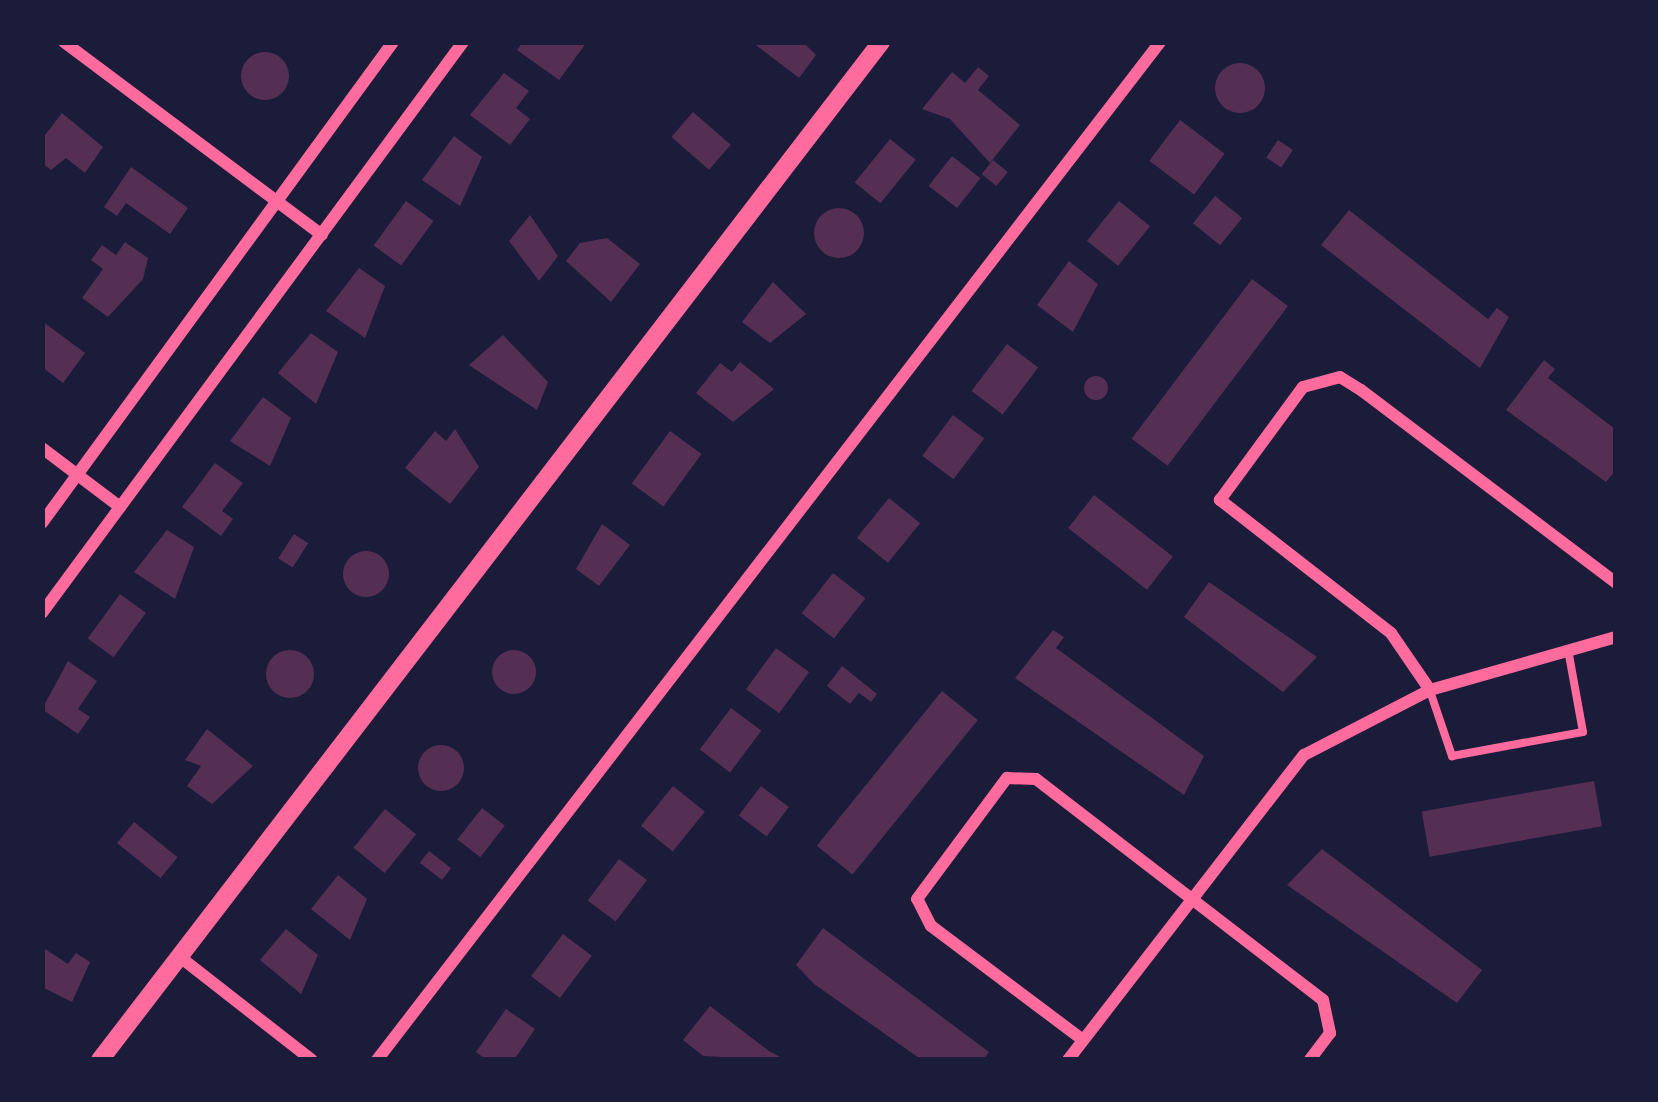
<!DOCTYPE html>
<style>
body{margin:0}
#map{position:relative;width:1658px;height:1102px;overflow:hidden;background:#1b1b3a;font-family:"Sofia Sans Condensed",sans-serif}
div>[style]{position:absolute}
.building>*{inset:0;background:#542f53;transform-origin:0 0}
.round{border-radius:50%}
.service>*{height:8px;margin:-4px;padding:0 4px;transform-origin:4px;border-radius:4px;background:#ff6b9d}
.minor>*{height:12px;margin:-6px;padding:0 6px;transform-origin:6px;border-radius:6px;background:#ff6b9d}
.tertiary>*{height:18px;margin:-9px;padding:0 9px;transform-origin:9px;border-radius:9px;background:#ff6b9d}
span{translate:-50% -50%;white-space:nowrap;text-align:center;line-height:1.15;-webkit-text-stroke:10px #1b1b3a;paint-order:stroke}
.frame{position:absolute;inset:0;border:45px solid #1b1b3a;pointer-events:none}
</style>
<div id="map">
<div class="building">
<div style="clip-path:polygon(523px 42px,587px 42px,559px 80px,517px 50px)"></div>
<div style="clip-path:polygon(752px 42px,803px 42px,816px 55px,799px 78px)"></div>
<div class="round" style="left:241px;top:52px;width:48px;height:48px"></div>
<div class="round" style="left:1215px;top:63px;width:50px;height:50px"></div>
<div style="clip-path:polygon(978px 67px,989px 76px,978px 90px,1020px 125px,990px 163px,950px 119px,922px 109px,952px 72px,965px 83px)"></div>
<div style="clip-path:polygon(504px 73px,529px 91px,516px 108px,530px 119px,510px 145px,470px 115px)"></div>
<div style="left:693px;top:112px;width:50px;height:33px;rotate:41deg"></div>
<div style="clip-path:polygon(62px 113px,103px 147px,85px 173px,66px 158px,51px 170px,42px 163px,42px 139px)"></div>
<div style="left:1180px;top:120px;width:56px;height:51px;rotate:37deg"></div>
<div style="clip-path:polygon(454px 136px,482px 157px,460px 206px,422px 180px)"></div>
<div style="left:890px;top:139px;width:33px;height:56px;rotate:39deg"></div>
<div style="left:1278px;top:140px;width:18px;height:21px;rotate:34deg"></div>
<div style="left:952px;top:156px;width:36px;height:38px;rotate:38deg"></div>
<div style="left:993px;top:160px;width:19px;height:18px;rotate:39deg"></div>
<div style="clip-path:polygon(131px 167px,188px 208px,170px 234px,126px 203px,117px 216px,104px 207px)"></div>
<div style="left:1215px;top:196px;width:35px;height:35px;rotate:39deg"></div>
<div style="left:406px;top:201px;width:34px;height:55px;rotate:36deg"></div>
<div style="left:1119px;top:201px;width:40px;height:51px;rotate:39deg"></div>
<div class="round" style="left:814px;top:208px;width:50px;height:50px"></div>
<div style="clip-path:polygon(1349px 210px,1488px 319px,1497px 308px,1509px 317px,1480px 368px,1321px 245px)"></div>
<div style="clip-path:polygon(530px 215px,558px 256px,539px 281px,509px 241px)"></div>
<div style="clip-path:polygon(607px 238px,640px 264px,611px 302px,566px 261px,580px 243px)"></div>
<div style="clip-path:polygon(125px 242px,148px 258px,143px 279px,108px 317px,82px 298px,103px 269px,91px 260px,102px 245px,116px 255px)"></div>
<div style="clip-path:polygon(1069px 261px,1098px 284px,1073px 332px,1037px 305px)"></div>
<div style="clip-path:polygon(359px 268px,385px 286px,365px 338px,326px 311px)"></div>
<div style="left:1252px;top:279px;width:45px;height:200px;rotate:37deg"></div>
<div style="clip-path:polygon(773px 282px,806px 314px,770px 343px,742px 322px)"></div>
<div style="clip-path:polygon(42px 321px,85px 353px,63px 383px,42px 367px)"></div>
<div style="clip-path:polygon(311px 333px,338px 352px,316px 404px,278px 373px)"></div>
<div style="clip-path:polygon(503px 335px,548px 382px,537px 410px,469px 365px)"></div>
<div style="left:1007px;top:344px;width:39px;height:59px;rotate:37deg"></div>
<div style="clip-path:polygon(1544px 360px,1555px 369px,1548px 378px,1615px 429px,1616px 490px,1614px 472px,1606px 482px,1506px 410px)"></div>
<div style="clip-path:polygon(740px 362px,774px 389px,733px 422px,696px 393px,720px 363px,732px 372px)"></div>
<div class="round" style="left:1084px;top:376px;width:24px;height:24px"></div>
<div style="clip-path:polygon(263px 397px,291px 418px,270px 466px,230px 441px)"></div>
<div style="left:953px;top:415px;width:39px;height:51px;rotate:37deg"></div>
<div style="clip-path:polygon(455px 429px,479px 467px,450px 504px,405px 468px,435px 431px,446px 441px)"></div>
<div style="left:670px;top:431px;width:39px;height:65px;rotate:36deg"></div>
<div style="clip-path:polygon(215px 463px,243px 483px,222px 511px,233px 519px,221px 536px,182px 507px)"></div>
<div style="left:1094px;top:495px;width:100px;height:42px;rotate:38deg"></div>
<div style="left:889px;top:498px;width:40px;height:51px;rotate:39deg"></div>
<div style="clip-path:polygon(602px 524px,630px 545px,599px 586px,576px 569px)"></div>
<div style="clip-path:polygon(167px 530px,194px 547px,175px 599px,134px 572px)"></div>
<div style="left:294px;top:534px;width:17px;height:29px;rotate:33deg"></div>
<div class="round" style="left:343px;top:551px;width:46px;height:46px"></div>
<div style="left:833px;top:573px;width:41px;height:51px;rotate:38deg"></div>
<div style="clip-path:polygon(1209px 582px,1317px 657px,1283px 692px,1184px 617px)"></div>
<div style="left:120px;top:594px;width:32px;height:55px;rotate:36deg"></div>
<div style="clip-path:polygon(1053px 630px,1064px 637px,1056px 648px,1204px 756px,1184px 795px,1015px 678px)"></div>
<div style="left:776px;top:648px;width:41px;height:51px;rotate:36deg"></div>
<div class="round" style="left:492px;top:650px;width:44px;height:44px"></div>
<div class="round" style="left:266px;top:650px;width:48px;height:48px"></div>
<div style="clip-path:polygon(68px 661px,97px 681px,78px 709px,90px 717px,78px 734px,42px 709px)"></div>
<div style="clip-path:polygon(842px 666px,877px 694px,871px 702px,859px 693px,850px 704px,827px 686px)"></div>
<div style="left:942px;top:691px;width:46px;height:199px;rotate:39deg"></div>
<div style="left:731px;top:708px;width:38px;height:52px;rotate:37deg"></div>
<div style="clip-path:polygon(207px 729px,253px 766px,212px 804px,187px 786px,201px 766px,185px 760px)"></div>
<div class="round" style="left:418px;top:745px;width:46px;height:46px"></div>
<div style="left:1594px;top:781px;width:46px;height:175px;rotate:80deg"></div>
<div style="left:673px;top:786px;width:41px;height:51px;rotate:39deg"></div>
<div style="left:761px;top:786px;width:35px;height:37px;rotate:37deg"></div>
<div style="left:482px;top:808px;width:29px;height:40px;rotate:38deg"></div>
<div style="left:385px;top:809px;width:40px;height:50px;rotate:39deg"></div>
<div style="left:134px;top:822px;width:56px;height:27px;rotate:39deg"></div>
<div style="clip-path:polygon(1322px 849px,1482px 970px,1457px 1003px,1287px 885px)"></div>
<div style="left:429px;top:851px;width:28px;height:15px;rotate:38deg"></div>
<div style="left:619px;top:859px;width:35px;height:52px;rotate:37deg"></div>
<div style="clip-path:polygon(338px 875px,367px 899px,350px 940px,311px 909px)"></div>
<div style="clip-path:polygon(823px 928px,989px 1052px,983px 1060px,922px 1060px,814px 984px,796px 965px)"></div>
<div style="clip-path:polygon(286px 929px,318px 955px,301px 994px,260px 960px)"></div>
<div style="left:563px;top:934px;width:36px;height:53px;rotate:37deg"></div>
<div style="clip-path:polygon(42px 947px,68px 964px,76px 953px,90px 962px,72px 1002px,42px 987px)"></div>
<div style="clip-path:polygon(710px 1006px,769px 1051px,786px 1060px,703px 1056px,683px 1040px)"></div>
<div style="clip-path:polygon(506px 1009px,535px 1029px,514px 1060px,487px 1060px,476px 1052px)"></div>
</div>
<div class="service">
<div style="left:1430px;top:691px;width:69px;rotate:71.3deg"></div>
<div style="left:1452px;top:756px;width:133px;rotate:-10.4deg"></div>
<div style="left:1583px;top:732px;width:78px;rotate:-100.3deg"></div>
</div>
<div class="minor">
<div style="left:64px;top:42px;width:322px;rotate:36.8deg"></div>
<div style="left:42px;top:448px;width:98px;rotate:37.1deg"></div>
<div style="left:42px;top:523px;width:595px;rotate:-53.88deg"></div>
<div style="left:42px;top:613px;width:709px;rotate:-53.6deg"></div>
<div style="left:1430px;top:690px;width:69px;rotate:-124.4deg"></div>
<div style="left:1391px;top:633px;width:217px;rotate:-142.1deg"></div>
<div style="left:1220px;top:500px;width:140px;rotate:-53.7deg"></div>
<div style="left:1303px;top:387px;width:38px;rotate:-15deg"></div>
<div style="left:1340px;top:377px;width:25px;rotate:32deg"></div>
<div style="left:1361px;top:390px;width:320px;rotate:37.1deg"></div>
<div style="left:180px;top:957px;width:167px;rotate:38deg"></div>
<div style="left:1083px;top:1040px;width:190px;rotate:-143.1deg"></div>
<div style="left:931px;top:926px;width:30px;rotate:-117deg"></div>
<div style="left:917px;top:899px;width:151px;rotate:-53.4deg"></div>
<div style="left:1007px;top:778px;width:29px;rotate:2deg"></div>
<div style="left:1036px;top:779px;width:362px;rotate:37.6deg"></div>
<div style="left:1323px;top:1000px;width:34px;rotate:78deg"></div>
<div style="left:1330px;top:1033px;width:34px;rotate:127deg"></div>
<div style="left:377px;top:1060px;width:1284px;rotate:-52.43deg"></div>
<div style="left:1068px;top:1060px;width:386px;rotate:-52.3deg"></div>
<div style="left:1304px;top:755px;width:142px;rotate:-27.3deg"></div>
<div style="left:1430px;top:690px;width:193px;rotate:-15.9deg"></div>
</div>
<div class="tertiary">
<div style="left:100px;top:1060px;width:1283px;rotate:-52.5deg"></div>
</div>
<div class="frame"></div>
</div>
